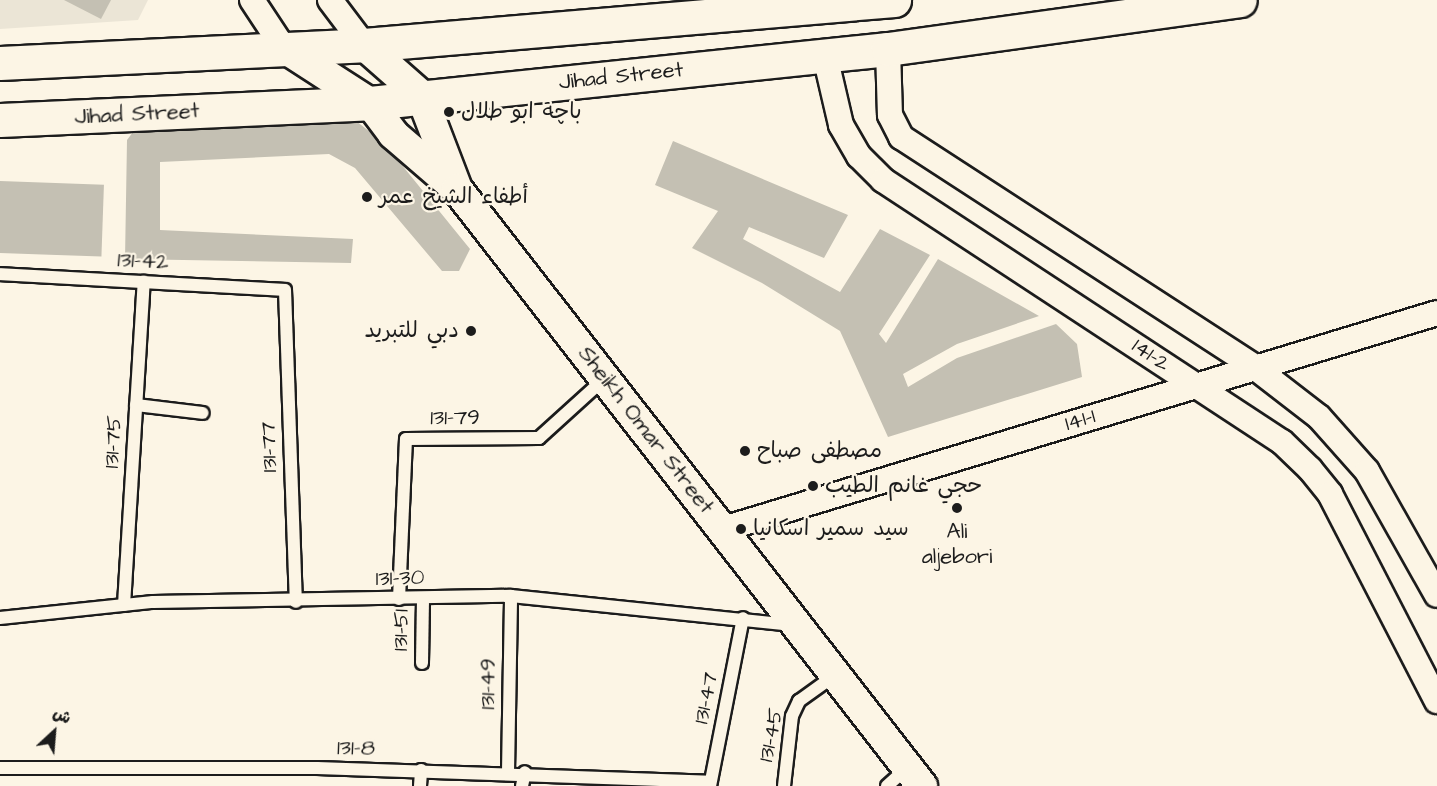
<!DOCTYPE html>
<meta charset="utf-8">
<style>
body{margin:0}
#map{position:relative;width:1437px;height:786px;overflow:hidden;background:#fcf5e5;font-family:"Architects Daughter","Playpen Sans Arabic",sans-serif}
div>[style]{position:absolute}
.built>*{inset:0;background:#ebe5d6}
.building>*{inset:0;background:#c4c0b3;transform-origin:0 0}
.roads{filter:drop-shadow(2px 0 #1c1c1c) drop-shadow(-2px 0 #1c1c1c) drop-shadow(0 2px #1c1c1c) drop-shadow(0 -2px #1c1c1c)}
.service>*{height:12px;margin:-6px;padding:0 6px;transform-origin:6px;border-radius:6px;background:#fcf5e5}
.minor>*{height:24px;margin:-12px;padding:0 12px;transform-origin:12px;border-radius:12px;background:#fcf5e5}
.tertiary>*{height:30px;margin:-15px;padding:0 15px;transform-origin:15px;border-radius:15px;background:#fcf5e5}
.primary>*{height:33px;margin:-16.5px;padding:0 16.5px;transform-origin:16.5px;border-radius:16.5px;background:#fcf5e5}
.dots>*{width:16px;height:16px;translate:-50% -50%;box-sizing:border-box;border:3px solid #fcf5e5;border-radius:50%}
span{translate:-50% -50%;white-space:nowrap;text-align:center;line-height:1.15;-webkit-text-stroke:4.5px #fcf5e5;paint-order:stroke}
.street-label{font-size:22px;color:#1c1c1c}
.poi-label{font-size:22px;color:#1c1c1c}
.left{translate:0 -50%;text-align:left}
.right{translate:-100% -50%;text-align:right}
.north{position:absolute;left:24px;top:702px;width:60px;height:60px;-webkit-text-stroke:4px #fcf5e5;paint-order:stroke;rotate:26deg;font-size:16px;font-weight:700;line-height:24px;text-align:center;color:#1c1c1c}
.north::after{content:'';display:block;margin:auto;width:21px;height:27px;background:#1c1c1c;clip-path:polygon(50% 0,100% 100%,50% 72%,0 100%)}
</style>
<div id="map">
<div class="built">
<div style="clip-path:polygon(0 0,148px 0,138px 20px,0 29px)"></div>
</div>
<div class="building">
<div style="clip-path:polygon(64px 0,111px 0,101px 19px)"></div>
<div style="clip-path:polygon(351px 117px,384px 143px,470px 249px,459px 271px,442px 271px,355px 168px,329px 154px,160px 162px,160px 230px,353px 239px,351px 263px,125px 259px,127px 140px,133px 132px)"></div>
<div style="clip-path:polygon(673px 141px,848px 215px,824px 258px,749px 227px,743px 239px,840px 292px,880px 229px,930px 255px,879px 334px,886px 343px,938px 259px,1039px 316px,957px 344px,903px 374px,908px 387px,957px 358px,1056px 324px,1077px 344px,1082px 377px,888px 437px,840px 331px,762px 283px,692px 248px,718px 211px,655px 185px)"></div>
<div style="left:0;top:181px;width:104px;height:72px;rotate:2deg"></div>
</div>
<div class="roads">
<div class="service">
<div style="left:0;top:274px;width:285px;rotate:3.2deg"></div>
<div style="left:285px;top:290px;width:312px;rotate:88deg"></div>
<div style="left:136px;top:405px;width:67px;rotate:6.8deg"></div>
<div style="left:399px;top:599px;width:160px;rotate:-87.5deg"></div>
<div style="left:406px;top:439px;width:133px;rotate:-0.4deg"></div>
<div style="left:539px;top:438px;width:88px;rotate:-42.2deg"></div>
<div style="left:124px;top:605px;width:324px;rotate:-86.5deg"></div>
<div style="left:0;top:618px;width:154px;rotate:-6deg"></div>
<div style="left:153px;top:602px;width:358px;rotate:-1deg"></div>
<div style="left:511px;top:596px;width:281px;rotate:5.9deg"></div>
<div style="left:422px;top:663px;width:64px;rotate:-89.1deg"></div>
<div style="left:0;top:768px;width:317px"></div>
<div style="left:317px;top:768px;width:393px;rotate:2deg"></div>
<div style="left:508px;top:772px;width:176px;rotate:-89deg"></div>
<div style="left:420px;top:786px;width:16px;rotate:-86deg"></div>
<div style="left:522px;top:786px;width:14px;rotate:-78deg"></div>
<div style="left:710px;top:786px;width:171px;rotate:-78.9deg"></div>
<div style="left:784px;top:786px;width:70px;rotate:-83.5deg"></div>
<div style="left:792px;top:716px;width:17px;rotate:-65deg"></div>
<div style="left:799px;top:701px;width:44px;rotate:-35.8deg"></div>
<div style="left:887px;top:786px;width:27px;rotate:-42deg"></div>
</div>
<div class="minor">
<div style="left:252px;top:0;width:56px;rotate:56.6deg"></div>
<div style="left:330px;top:0;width:56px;rotate:52.9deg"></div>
<div style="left:888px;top:49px;width:66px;rotate:88.3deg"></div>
<div style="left:890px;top:115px;width:25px;rotate:63deg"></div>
<div style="left:901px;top:137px;width:420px;rotate:33deg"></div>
<div style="left:1253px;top:366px;width:83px;rotate:37.7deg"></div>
<div style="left:1319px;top:417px;width:72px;rotate:48.4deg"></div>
<div style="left:1367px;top:471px;width:142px;rotate:60.6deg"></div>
<div style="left:825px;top:56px;width:71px;rotate:76.9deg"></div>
<div style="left:841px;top:125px;width:36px;rotate:60deg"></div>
<div style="left:859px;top:156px;width:34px;rotate:45deg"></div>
<div style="left:883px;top:180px;width:477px;rotate:33.3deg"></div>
<div style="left:1282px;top:442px;width:39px;rotate:44deg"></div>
<div style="left:1310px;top:469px;width:32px;rotate:51deg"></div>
<div style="left:1330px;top:494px;width:233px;rotate:62.7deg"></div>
<div style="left:723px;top:529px;width:746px;rotate:-16.83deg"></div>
</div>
<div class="tertiary">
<div style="left:364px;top:45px;width:76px;rotate:41.3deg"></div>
<div style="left:421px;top:95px;width:101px;rotate:69deg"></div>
<div style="left:283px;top:47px;width:103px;rotate:32.8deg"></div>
<div style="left:370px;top:103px;width:39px;rotate:53deg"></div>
<div style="left:393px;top:134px;width:84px;rotate:40.7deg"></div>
<div style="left:457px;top:189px;width:757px;rotate:52.09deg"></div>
</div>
<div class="primary">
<div style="left:0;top:63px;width:364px;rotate:-2.8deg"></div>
<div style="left:364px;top:45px;width:532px;rotate:-4.85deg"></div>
<div style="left:0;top:120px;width:370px;rotate:-2.6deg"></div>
<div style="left:370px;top:103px;width:521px;rotate:-5.95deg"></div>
<div style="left:888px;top:49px;width:355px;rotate:-7.9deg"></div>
</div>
</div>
<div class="dots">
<div style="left:449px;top:112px;background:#1c1c1c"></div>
<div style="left:367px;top:197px;background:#1c1c1c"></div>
<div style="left:471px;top:331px;background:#1c1c1c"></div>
<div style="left:745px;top:451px;background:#1c1c1c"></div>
<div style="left:813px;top:486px;background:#1c1c1c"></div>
<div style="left:957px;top:508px;background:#1c1c1c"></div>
<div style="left:741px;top:529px;background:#1c1c1c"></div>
</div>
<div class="street-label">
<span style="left:621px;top:76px;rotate:-6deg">Jihad Street</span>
<span style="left:137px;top:114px;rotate:-3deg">Jihad Street</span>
<span style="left:143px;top:261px;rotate:3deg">131-42</span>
<span style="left:1151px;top:355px;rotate:34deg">141-2</span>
<span style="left:455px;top:418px">131-79</span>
<span style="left:1080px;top:420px;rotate:-17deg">141-1</span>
<span style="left:646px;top:430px;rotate:52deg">Sheikh Omar Street</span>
<span style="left:113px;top:442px;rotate:-87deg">131-75</span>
<span style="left:269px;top:447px;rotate:-92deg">131-77</span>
<span style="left:400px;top:578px;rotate:-2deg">131-30</span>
<span style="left:401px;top:630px;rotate:-89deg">131-51</span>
<span style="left:488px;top:684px;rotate:-89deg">131-49</span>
<span style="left:706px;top:698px;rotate:-79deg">131-47</span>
<span style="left:771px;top:735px;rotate:-79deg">131-45</span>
<span style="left:356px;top:748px;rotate:1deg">131-8</span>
</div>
<div class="poi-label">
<span class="left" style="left:461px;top:112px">باچة ابو طلال</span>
<span class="left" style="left:379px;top:197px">أطفاء الشيخ عمر</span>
<span class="right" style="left:459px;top:331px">دبي للتبريد</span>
<span class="left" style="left:757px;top:451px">مصطفى صباح</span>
<span class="left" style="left:825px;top:486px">حجي غانم الطيب</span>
<span class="left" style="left:753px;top:529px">سيد سمير اسكانيا</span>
<span style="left:957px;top:544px">Ali<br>aljebori</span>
</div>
<div class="north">ش</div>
</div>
